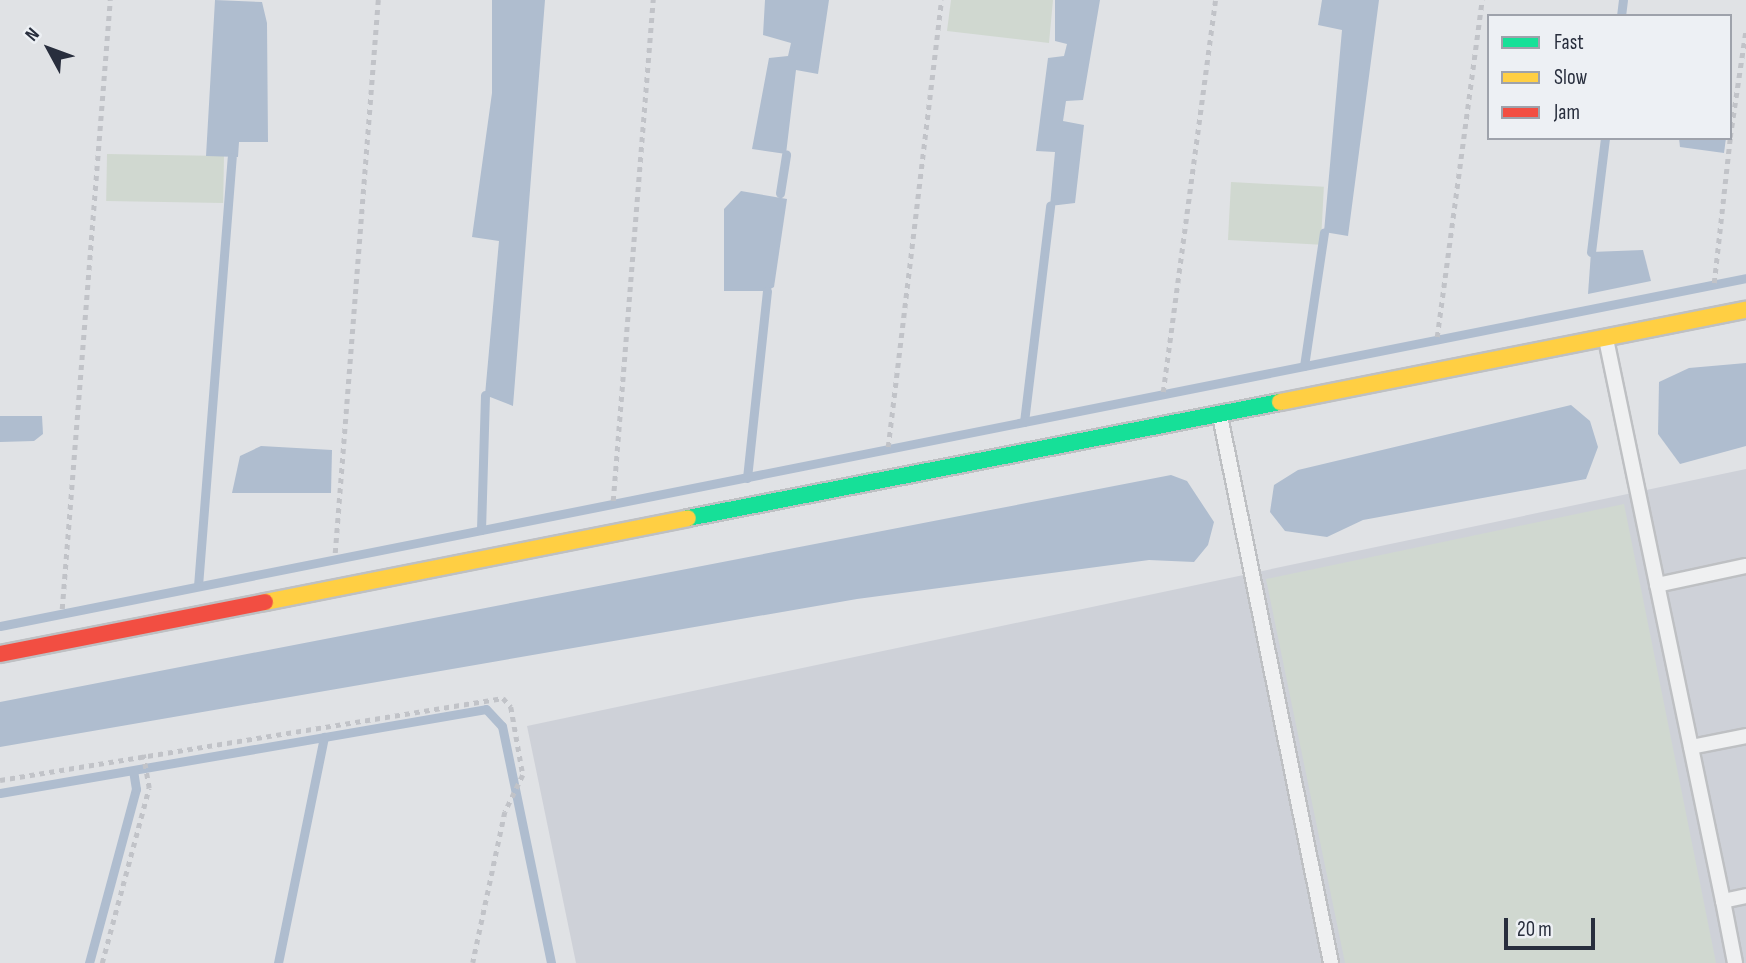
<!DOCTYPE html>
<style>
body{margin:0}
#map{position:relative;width:1746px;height:963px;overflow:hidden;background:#e0e2e5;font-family:"Sofia Sans Condensed",sans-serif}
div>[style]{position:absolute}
.built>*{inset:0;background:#ced1d8}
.green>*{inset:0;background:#d0d8d0;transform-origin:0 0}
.water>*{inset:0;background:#afbdcf}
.stream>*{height:9px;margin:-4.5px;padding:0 4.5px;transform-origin:4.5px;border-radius:4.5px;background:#afbdcf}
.path>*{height:4.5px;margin-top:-2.25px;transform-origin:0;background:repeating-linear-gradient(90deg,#c1c3c8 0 5px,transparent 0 10px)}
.roads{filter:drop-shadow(2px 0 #bec0c3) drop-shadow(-2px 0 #bec0c3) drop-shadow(0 2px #bec0c3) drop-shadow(0 -2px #bec0c3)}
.lane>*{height:14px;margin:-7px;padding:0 7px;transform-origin:7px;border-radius:7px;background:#eff0f1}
.fast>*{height:16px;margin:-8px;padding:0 8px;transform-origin:8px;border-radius:8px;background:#16e098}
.slow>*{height:16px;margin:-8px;padding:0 8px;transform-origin:8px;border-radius:8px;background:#ffcf43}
.jam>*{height:16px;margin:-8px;padding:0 8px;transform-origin:8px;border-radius:8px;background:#f24e42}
span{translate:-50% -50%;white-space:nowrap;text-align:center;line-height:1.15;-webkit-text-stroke:5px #edf0f4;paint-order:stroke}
.legend{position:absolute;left:1487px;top:14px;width:245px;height:126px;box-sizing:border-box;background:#edf0f4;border:2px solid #9ea2ab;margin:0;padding:9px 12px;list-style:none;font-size:21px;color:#282e3d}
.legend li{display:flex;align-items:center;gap:14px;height:35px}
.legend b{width:35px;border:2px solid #9ea2ab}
.north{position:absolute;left:14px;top:14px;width:70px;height:70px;-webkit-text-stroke:5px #edf0f4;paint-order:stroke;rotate:311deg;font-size:19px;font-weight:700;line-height:28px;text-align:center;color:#282e3d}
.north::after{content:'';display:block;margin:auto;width:24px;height:32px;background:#282e3d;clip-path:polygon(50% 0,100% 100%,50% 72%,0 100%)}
.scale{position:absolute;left:1504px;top:918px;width:91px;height:32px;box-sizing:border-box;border:4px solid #282e3d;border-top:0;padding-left:9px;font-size:21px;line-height:24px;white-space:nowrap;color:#282e3d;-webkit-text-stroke:5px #edf0f4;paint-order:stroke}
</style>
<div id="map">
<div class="built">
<div style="clip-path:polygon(1746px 469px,1746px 963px,576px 963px,527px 726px)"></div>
</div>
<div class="green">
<div style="clip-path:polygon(951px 0,1053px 0,1049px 43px,947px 31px)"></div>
<div style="left:107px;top:154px;width:117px;height:47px;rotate:1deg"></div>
<div style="left:1231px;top:182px;width:93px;height:58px;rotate:3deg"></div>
<div style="clip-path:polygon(1624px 504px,1716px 963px,1345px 963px,1266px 579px)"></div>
</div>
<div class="water">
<div style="clip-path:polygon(215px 0,262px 2px,267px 23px,268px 142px,239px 142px,238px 157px,206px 156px)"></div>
<div style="clip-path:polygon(492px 0,545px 0,513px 406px,485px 395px,499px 241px,472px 237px,492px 93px)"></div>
<div style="clip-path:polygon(765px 0,829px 0,818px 74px,796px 70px,786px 154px,752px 149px,769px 58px,788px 56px,791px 43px,763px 35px)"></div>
<div style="clip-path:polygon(1055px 0,1100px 0,1083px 100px,1066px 101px,1063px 121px,1084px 125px,1075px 203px,1050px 206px,1055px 152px,1036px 151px,1048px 58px,1064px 56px,1067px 44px,1055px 41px)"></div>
<div style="clip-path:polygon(1322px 0,1379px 0,1348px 236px,1324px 232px,1342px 30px,1318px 25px)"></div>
<div style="clip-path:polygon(1679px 138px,1726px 138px,1724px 153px,1680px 147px)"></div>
<div style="clip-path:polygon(741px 191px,787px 199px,774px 287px,767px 291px,724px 291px,724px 209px)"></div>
<div style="clip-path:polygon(1643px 250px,1651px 281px,1588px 294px,1591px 252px)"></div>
<div style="clip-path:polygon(1746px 363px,1746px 446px,1680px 464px,1658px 434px,1659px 382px,1689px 368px)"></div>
<div style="clip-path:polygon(1571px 405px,1590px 421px,1598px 447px,1586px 479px,1363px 520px,1327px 537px,1285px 531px,1270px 512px,1274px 485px,1298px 470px)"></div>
<div style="clip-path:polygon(0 416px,42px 416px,43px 434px,34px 441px,0 442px)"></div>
<div style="clip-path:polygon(261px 446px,332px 450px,331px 493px,232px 493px,240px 456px)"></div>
<div style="clip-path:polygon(1171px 475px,1187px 481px,1214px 522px,1208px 545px,1194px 562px,1149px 560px,857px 599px,0 747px,0 702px)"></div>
</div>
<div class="stream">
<div style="left:1621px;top:16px;width:16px;rotate:-83deg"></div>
<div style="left:780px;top:193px;width:39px;rotate:-81deg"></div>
<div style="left:1591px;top:252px;width:115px;rotate:-83deg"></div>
<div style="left:1304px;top:366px;width:135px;rotate:-81.5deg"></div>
<div style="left:1024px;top:422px;width:218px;rotate:-83.1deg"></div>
<div style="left:747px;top:478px;width:188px;rotate:-83.9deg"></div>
<div style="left:481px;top:530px;width:135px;rotate:-88.3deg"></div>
<div style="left:198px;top:586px;width:430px;rotate:-85.5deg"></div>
<div style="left:0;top:626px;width:1780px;rotate:-11.27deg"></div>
<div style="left:0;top:793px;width:493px;rotate:-9.8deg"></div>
<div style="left:486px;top:709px;width:23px;rotate:47deg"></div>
<div style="left:502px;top:726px;width:242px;rotate:78.3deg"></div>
<div style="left:89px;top:963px;width:180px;rotate:-74.9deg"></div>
<div style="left:136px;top:789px;width:18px;rotate:-99deg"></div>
<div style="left:278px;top:963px;width:231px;rotate:-78.5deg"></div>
</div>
<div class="path">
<div style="left:1730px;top:137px;width:109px;rotate:-81.6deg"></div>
<div style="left:1714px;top:283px;width:146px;rotate:-83.7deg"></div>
<div style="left:1437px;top:337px;width:340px;rotate:-82.4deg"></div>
<div style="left:1163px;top:392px;width:395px;rotate:-82.4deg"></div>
<div style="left:888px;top:447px;width:450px;rotate:-83.2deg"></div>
<div style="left:613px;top:501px;width:503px;rotate:-85.44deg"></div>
<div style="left:335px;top:553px;width:555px;rotate:-85.55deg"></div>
<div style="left:62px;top:609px;width:611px;rotate:-85.49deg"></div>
<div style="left:0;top:780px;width:510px;rotate:-9.26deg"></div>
<div style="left:503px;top:698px;width:12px;rotate:48deg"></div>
<div style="left:511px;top:707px;width:69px;rotate:80deg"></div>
<div style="left:523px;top:775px;width:41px;rotate:115.9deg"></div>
<div style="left:505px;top:812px;width:154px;rotate:102deg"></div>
<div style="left:102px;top:963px;width:181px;rotate:-75deg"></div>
<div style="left:149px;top:788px;width:34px;rotate:-100deg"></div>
</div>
<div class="roads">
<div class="lane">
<div style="left:1606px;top:339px;width:574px;rotate:78.24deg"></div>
<div style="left:1723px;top:901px;width:24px;rotate:-12deg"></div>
<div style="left:1220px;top:416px;width:558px;rotate:78.53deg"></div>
<div style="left:1657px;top:585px;width:91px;rotate:-12.1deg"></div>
<div style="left:1691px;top:747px;width:56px;rotate:-11.3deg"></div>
<div style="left:1723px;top:901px;width:63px;rotate:79deg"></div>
</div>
<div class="fast">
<div style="left:688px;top:518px;width:603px;rotate:-11.09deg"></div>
</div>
<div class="slow">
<div style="left:1280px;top:402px;width:475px;rotate:-11.2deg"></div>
<div style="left:265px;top:602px;width:431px;rotate:-11.2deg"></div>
</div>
<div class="jam">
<div style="left:0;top:654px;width:270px;rotate:-11.1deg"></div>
</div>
</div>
<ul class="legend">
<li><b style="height:9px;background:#16e098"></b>Fast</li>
<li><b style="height:9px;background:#ffcf43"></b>Slow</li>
<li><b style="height:9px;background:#f24e42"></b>Jam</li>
</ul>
<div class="north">N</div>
<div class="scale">20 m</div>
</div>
